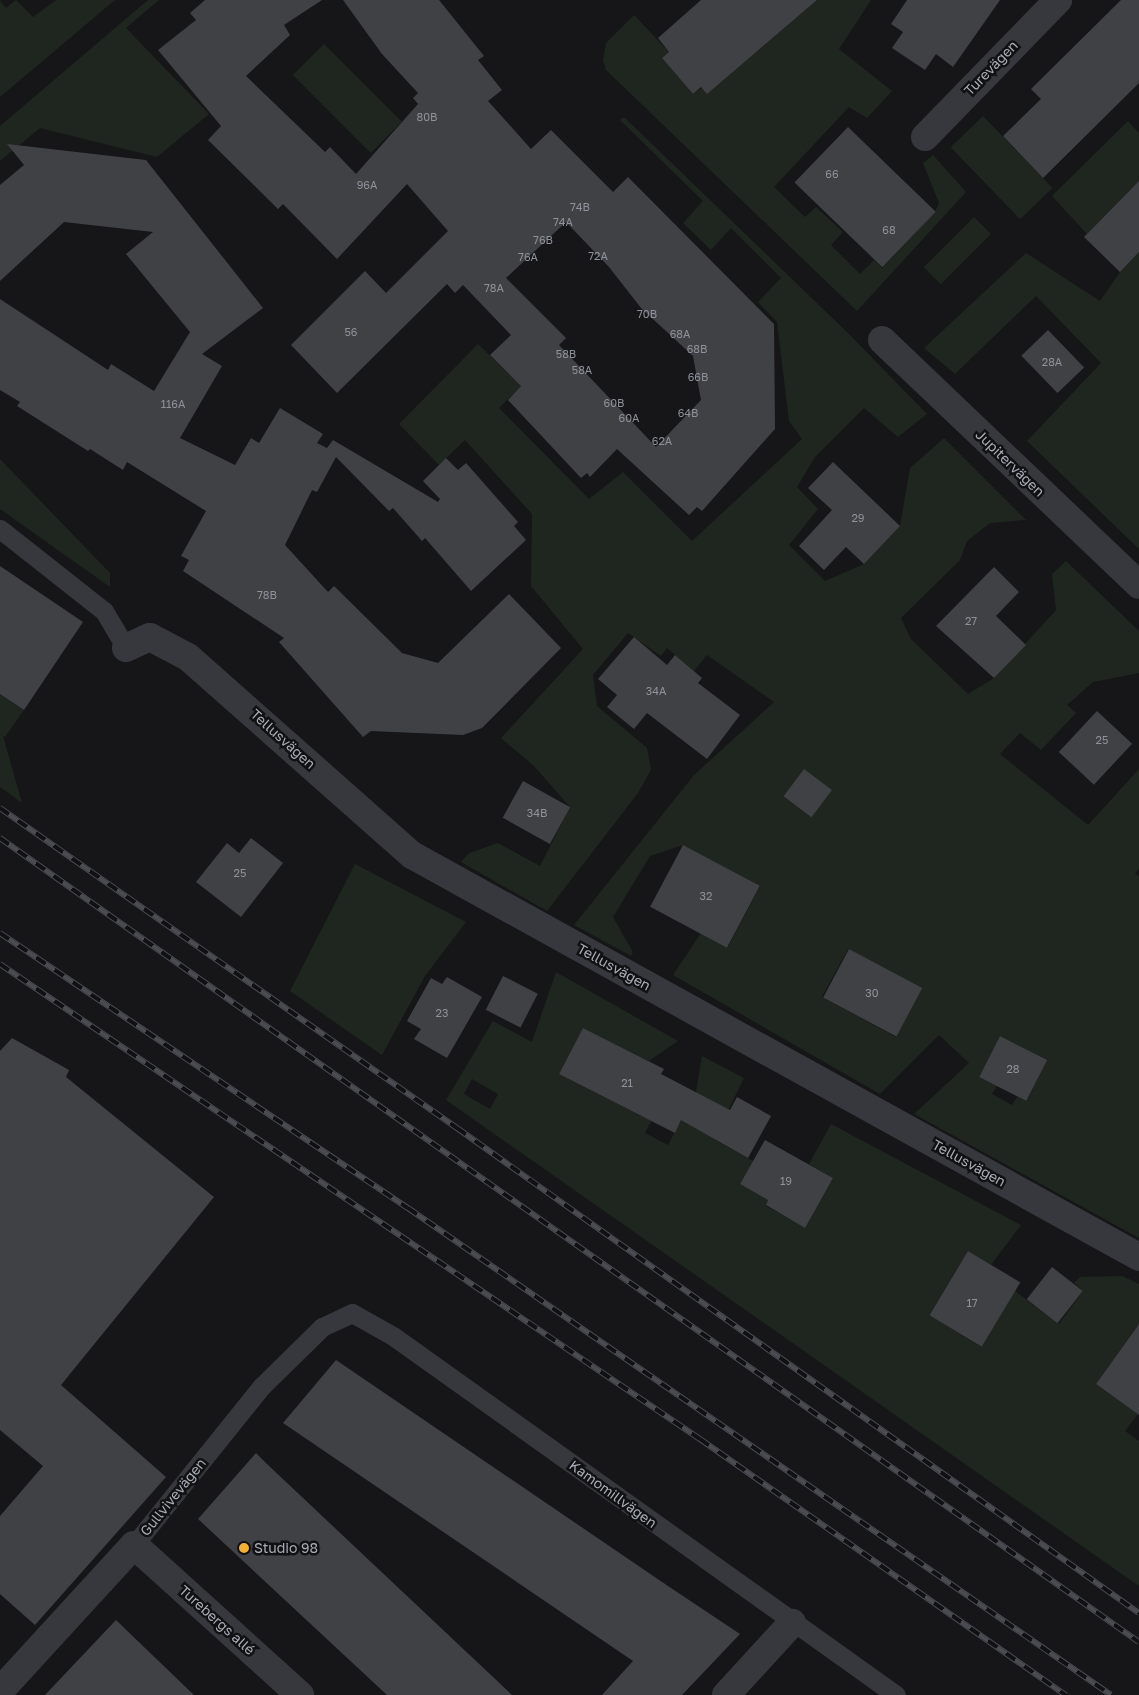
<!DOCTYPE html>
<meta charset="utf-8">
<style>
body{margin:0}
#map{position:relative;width:1139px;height:1695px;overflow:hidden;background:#161618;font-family:"Golos Text",sans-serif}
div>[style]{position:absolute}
.green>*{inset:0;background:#1e261f;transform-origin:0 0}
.building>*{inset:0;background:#404145;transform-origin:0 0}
.service>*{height:19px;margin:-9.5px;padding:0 9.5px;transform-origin:9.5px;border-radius:9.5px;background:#37383d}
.minor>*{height:28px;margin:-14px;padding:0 14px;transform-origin:14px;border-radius:14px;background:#37383d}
.rail>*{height:5.5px;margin-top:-2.75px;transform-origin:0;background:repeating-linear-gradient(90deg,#111113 0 11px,#4a4c52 0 22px);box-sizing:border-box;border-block:1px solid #4a4c52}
.dots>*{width:14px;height:14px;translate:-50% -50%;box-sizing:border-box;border:2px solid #111113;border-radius:50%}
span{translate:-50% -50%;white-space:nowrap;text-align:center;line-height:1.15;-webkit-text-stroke:5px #111113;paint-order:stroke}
.number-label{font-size:11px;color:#8e929b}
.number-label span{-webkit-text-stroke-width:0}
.street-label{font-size:14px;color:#a8adb8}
.poi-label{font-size:14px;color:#a8adb8}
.left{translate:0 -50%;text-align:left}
</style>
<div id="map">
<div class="green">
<div style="clip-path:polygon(16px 0,33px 17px,56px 0,115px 0,0 97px,0 1px,6px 8px)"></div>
<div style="clip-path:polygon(148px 0,159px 0,126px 28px,209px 114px,157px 157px,40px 128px,0 161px,0 126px)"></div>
<div style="clip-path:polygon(817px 0,871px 0,839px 49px,892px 91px,867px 118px,849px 107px,774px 187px,805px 217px,816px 207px,843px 232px,831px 245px,860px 274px,874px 260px,882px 268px,935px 212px,939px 203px,923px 163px,933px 155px,966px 192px,857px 311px,606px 70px,603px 60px,606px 43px,634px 15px,669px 52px,662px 58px,693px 94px,761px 48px)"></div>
<div style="left:324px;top:44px;width:110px;height:44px;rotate:45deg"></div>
<div style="left:983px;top:116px;width:100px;height:45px;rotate:46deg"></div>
<div style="clip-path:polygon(evenodd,624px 117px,848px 333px,927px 414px,898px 437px,864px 408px,815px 457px,797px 487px,818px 509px,789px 545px,825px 581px,864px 564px,900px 526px,910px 468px,944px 438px,1026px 520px,990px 523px,967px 541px,960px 560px,901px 618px,911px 639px,968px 694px,994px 678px,1056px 610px,1052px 574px,1066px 561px,1139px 631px,1139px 673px,1093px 682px,1067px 705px,1076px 713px,1041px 750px,1020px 733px,1000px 754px,1088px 825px,1139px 769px,1139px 869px,1135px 873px,1139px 877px,1139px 1238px,914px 1114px,969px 1063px,939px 1035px,880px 1094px,673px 975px,701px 933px,728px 947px,760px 886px,683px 845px,650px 856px,613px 917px,633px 952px,631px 956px,574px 925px,694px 775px,774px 702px,707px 655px,694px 671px,667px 648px,661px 656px,628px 633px,593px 675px,597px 706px,647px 748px,651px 770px,638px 793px,547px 911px,461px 862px,469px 853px,498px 843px,540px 866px,570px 807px,534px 766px,501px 738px,583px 649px,531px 586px,532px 514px,465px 440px,439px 465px,399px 424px,478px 344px,521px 386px,499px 408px,589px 499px,623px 472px,692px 541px,802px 439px,789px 421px,777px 322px,758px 302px,781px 278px,731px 228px,711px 250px,683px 223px,703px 201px,620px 120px,624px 117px,848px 949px,922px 988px,896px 1037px,822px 997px,848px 949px,624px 117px,1000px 1036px,1047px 1060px,1027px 1101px,1017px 1097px,1012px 1105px,992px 1094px,997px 1086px,979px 1077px,1000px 1036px)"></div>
<div style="clip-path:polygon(1128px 121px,1139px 133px,1139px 190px,1134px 186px,1087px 234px,1052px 196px)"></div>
<div style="left:974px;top:217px;width:24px;height:71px;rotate:45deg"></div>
<div style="clip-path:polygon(1139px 252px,1139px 549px,1027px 441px,1101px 363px,1036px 296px,955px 374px,924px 348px,1026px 253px,1100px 301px,1120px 272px)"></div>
<div style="clip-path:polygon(0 459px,110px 573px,110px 587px,0 509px)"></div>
<div style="clip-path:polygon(0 694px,24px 710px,5px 737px,3px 736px,22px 803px,0 787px)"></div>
<div style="clip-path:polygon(355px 864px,466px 922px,425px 976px,382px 1055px,290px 991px)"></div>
<div style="clip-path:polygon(evenodd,556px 972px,678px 1041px,649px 1061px,583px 1028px,559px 1074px,641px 1116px,653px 1118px,645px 1133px,668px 1145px,696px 1092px,702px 1056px,744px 1078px,714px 1139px,753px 1161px,740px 1184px,768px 1200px,766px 1206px,804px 1227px,833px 1178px,809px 1164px,831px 1124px,1021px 1225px,991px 1265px,968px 1251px,929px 1315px,981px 1347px,1015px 1291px,1059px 1324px,1083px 1291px,1074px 1283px,1080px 1277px,1122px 1276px,1139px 1284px,1139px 1332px,1135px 1329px,1096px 1384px,1138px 1414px,1125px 1431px,1139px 1441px,1139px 1586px,446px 1100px,493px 1021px,532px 1042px,556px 972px,472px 1079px,498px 1094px,490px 1109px,464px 1094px,472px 1079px)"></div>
</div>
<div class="building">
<div style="clip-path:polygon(evenodd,205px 0,322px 0,284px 25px,290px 35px,246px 76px,325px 152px,330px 147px,356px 174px,418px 104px,413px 98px,418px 93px,382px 54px,343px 0,439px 0,484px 56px,478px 60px,502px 90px,488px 101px,531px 149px,551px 130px,613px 192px,628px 177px,774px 324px,775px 429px,702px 511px,697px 507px,689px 515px,617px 449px,590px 477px,587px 473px,581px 478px,508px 400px,521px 386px,490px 355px,511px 335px,463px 285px,455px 293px,447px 284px,337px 393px,291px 345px,365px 271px,386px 293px,448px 231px,407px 184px,337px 259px,283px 204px,278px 209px,208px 140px,221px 126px,158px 50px,196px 20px,190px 13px,205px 0,566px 222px,609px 267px,641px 308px,693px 356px,701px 400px,656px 447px,559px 345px,566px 338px,506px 278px,566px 222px)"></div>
<div style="clip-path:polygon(701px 0,817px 0,707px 94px,701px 87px,693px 94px,662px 58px,669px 52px,658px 38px)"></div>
<div style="clip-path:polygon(907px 0,1000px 0,953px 67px,936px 54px,925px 70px,892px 48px,903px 32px,891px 24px)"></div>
<div style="clip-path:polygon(1121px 0,1139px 0,1139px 83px,1043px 178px,1003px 136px,1041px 99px,1031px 89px)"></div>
<div style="left:848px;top:127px;width:122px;height:77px;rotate:44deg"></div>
<div style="clip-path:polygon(7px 144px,146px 160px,263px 308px,202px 354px,222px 366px,180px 438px,235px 465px,251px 438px,259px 443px,280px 408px,323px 434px,317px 443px,327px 448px,333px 440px,438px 502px,440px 499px,423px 481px,446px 458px,458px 470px,466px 463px,518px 522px,514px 526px,526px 540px,471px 591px,425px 538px,422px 541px,393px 508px,389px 511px,336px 457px,317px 492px,312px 490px,285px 545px,328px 592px,334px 586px,402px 653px,438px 663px,509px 594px,561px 648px,482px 728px,463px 735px,371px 731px,363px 737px,279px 642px,284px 638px,183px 571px,189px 560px,181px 556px,206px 511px,127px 462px,123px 470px,90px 449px,88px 451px,17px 406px,20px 402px,0 390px,0 299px,108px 370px,111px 364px,154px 391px,190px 332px,126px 254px,153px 232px,64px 222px,0 281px,0 185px,24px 165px)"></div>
<div style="clip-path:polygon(1139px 181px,1139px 252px,1120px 272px,1084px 237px)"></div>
<div style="left:1048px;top:330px;width:52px;height:37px;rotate:46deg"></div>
<div style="clip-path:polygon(833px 462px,900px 526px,864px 564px,846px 547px,824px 570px,799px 546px,832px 510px,808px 488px)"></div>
<div style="clip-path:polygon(0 566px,83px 622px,24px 710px,0 694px)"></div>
<div style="clip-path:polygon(994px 567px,1019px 592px,996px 616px,1026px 645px,994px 678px,936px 626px)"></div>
<div style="clip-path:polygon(634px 637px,667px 665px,675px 655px,702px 678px,698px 683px,740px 715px,707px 759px,647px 713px,634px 729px,607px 707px,617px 695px,598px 679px)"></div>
<div style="left:1097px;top:711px;width:48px;height:56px;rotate:43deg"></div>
<div style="left:804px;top:769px;width:35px;height:34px;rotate:37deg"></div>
<div style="left:523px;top:781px;width:54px;height:42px;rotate:29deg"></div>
<div style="clip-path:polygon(251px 838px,283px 863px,241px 917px,196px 882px,227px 843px,239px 853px)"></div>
<div style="left:683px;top:845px;width:87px;height:70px;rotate:28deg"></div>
<div style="left:849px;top:949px;width:83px;height:55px;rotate:28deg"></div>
<div style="left:503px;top:976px;width:39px;height:38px;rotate:27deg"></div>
<div style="clip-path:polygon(447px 977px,482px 997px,447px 1058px,414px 1039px,421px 1029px,407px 1021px,431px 978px,442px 984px)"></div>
<div style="clip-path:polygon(583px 1028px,664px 1069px,661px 1074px,730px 1110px,737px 1097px,771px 1116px,748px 1158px,681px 1120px,675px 1133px,559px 1074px)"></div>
<div style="left:1000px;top:1036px;width:53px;height:46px;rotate:27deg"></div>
<div style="clip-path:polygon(12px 1038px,69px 1070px,66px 1077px,214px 1197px,61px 1385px,166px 1477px,35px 1625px,0 1594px,0 1516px,43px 1466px,0 1430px,0 1051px)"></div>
<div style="clip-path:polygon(765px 1140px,833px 1178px,805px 1228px,766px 1205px,768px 1200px,740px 1184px)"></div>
<div style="left:968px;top:1251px;width:61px;height:75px;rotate:31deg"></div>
<div style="left:1052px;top:1267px;width:39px;height:41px;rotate:38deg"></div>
<div style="clip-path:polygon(1139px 1324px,1139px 1415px,1096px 1384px)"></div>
<div style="clip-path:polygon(336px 1360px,668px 1586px,740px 1634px,682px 1695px,602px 1695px,633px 1661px,283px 1423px)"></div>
<div style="clip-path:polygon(256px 1453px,267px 1464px,512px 1695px,387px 1695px,198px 1519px)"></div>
<div style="clip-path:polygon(116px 1620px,145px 1648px,194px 1695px,45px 1695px)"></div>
</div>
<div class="service">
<div style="left:0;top:529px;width:132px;rotate:38.3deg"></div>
<div style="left:104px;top:611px;width:43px;rotate:59.3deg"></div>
<div style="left:134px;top:1545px;width:204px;rotate:-51.2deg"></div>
<div style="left:262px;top:1386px;width:84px;rotate:-44.5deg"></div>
<div style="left:322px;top:1327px;width:33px;rotate:-25deg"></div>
<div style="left:352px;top:1313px;width:47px;rotate:29.3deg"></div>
<div style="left:393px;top:1336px;width:618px;rotate:35.52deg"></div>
</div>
<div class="minor">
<div style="left:925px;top:137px;width:191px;rotate:-45.8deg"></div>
<div style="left:882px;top:340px;width:355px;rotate:43.6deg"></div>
<div style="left:126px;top:648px;width:26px;rotate:-25deg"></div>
<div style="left:150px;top:637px;width:43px;rotate:27.8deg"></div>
<div style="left:188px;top:657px;width:299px;rotate:41.5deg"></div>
<div style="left:412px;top:855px;width:831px;rotate:28.94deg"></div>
<div style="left:0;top:1691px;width:198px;rotate:-47.5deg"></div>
<div style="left:134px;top:1545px;width:224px;rotate:42.1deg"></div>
<div style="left:726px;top:1695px;width:98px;rotate:-47.5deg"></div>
</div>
<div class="rail">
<div style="left:0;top:808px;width:558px;rotate:35deg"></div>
<div style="left:457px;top:1128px;width:837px;rotate:35.42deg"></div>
<div style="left:0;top:838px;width:1394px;rotate:35.22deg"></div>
<div style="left:0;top:933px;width:492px;rotate:34deg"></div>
<div style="left:408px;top:1208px;width:855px;rotate:34.71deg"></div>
<div style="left:0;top:964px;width:846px;rotate:34.16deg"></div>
<div style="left:700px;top:1439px;width:447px;rotate:35deg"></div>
</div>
<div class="dots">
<div style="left:244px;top:1548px;background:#f2b134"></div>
</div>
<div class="number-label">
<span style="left:427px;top:117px">80B</span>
<span style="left:832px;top:174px">66</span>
<span style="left:367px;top:185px">96A</span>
<span style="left:580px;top:207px">74B</span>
<span style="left:563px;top:222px">74A</span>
<span style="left:889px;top:230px">68</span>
<span style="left:543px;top:240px">76B</span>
<span style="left:598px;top:256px">72A</span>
<span style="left:528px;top:257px">76A</span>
<span style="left:494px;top:288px">78A</span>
<span style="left:647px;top:314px">70B</span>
<span style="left:351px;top:332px">56</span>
<span style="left:680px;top:334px">68A</span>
<span style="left:697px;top:349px">68B</span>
<span style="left:566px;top:354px">58B</span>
<span style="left:1052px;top:362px">28A</span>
<span style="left:582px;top:370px">58A</span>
<span style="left:698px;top:377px">66B</span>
<span style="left:614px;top:403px">60B</span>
<span style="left:173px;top:404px">116A</span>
<span style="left:688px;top:413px">64B</span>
<span style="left:629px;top:418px">60A</span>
<span style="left:662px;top:441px">62A</span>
<span style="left:858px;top:518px">29</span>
<span style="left:267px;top:595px">78B</span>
<span style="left:971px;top:621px">27</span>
<span style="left:656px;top:691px">34A</span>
<span style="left:1102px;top:740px">25</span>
<span style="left:537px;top:813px">34B</span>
<span style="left:240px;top:873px">25</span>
<span style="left:706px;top:896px">32</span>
<span style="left:872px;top:993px">30</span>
<span style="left:442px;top:1013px">23</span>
<span style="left:1013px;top:1069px">28</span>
<span style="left:627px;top:1083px">21</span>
<span style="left:786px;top:1181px">19</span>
<span style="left:972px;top:1303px">17</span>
</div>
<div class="street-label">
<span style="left:991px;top:68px;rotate:-46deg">Turevägen</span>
<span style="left:1010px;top:463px;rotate:44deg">Jupitervägen</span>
<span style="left:283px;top:739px;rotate:42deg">Tellusvägen</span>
<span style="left:614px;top:967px;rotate:29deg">Tellusvägen</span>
<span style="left:969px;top:1163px;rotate:29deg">Tellusvägen</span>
<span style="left:613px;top:1494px;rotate:36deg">Kamomillvägen</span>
<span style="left:173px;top:1497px;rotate:-51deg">Gullvivevägen</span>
<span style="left:217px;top:1620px;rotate:42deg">Turebergs allé</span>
</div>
<div class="poi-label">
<span class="left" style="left:254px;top:1548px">Studio 98</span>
</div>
</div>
